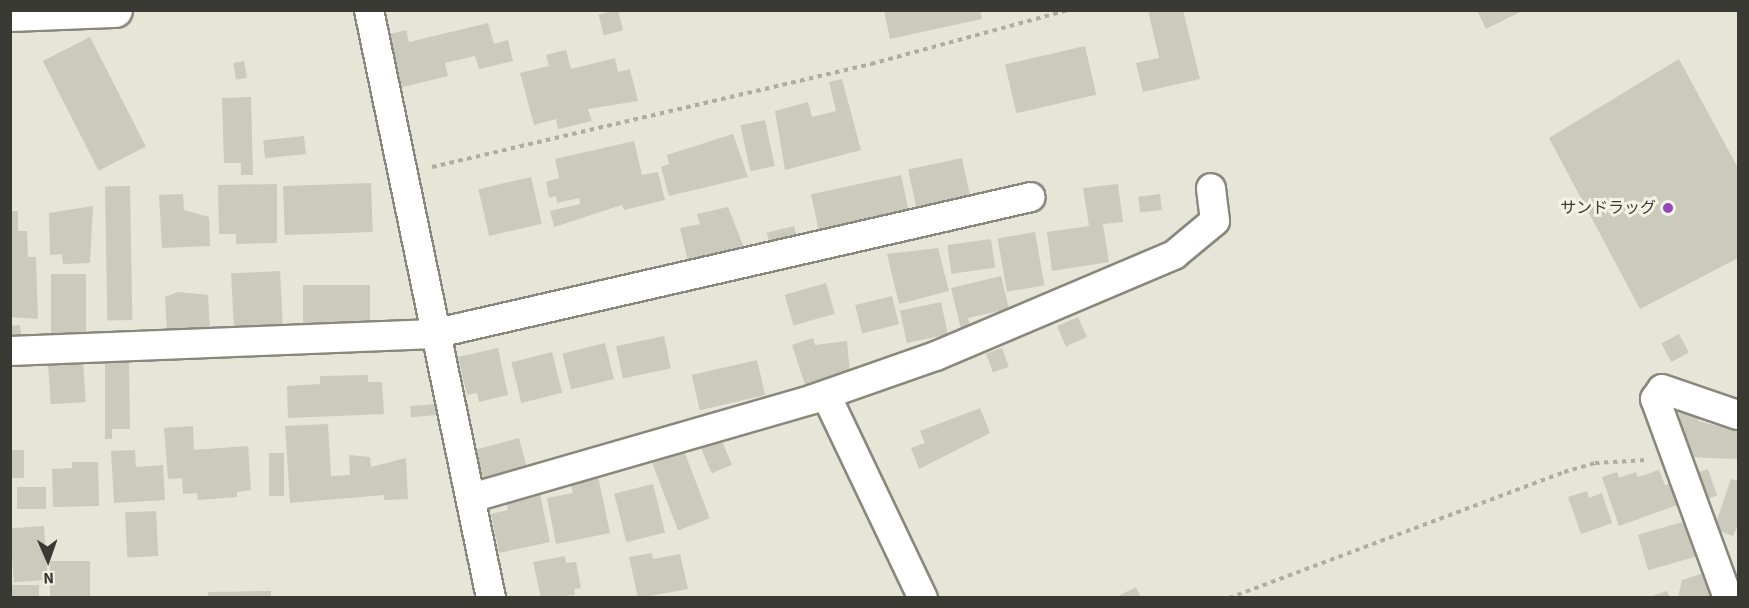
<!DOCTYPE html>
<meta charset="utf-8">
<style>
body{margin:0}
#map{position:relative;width:1749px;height:608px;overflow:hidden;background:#e6e5d7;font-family:"Source Sans 3","Noto Sans JP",sans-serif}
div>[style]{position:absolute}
.building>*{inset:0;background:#cbcabc;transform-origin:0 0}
.path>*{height:4px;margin-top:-2px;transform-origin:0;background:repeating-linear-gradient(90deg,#adada1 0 4.5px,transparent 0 9px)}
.roads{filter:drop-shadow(2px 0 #89887c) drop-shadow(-2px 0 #89887c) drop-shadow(0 2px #89887c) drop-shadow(0 -2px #89887c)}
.street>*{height:28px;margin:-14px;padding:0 14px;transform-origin:14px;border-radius:14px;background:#fff}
.secondary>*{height:33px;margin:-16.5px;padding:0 16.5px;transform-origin:16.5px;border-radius:16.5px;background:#fff}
.dots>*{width:16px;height:16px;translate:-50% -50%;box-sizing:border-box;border:3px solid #f3f2e4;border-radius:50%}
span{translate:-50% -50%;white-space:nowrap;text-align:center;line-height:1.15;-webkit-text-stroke:6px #f3f2e4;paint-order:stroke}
.poi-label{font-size:16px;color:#3a3a34}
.right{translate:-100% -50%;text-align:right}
.frame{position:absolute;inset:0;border:12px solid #3a3a34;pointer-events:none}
.north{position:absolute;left:18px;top:530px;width:60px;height:60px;-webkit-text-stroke:4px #f3f2e4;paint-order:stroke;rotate:178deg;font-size:16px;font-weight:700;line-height:24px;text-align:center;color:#3a3a34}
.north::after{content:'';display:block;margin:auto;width:21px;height:27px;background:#3a3a34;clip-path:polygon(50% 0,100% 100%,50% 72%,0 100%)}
</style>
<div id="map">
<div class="building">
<div style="left:618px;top:10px;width:21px;height:20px;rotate:76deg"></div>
<div style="clip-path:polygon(884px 10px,980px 10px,982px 19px,890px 39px)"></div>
<div style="clip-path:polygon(1148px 10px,1183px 10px,1200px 79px,1143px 92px,1136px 63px,1159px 58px)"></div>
<div style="clip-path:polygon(1477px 10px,1524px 10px,1486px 29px)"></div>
<div style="clip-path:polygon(488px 23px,494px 44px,508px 40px,513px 61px,479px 69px,475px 56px,445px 63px,448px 76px,399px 88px,386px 35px,406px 30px,409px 42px)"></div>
<div style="left:90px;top:37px;width:123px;height:53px;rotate:63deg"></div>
<div style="left:1085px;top:46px;width:50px;height:82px;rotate:77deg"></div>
<div style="clip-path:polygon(566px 50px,571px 69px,615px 58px,618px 72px,630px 69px,638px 101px,588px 109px,592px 121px,558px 129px,556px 119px,534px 125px,520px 73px,549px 66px,546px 55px)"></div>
<div style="clip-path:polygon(1679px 59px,1738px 168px,1738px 258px,1640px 309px,1549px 138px)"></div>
<div style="left:244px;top:61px;width:17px;height:11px;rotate:80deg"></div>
<div style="clip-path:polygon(842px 79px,861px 150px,785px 170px,775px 111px,808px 102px,812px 117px,836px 111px,829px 82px)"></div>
<div style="clip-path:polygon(251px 97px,253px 175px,241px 175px,241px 163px,224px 163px,222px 98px)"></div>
<div style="left:765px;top:120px;width:47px;height:25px;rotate:78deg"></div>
<div style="clip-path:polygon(733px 134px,748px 177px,669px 196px,661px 167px,669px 164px,667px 155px)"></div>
<div style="left:304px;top:136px;width:18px;height:41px;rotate:84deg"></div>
<div style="clip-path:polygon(634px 141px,642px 175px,658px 172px,665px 200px,624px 210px,622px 205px,554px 227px,550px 211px,580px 204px,579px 198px,557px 203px,556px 196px,549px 198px,546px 182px,559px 178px,555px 159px)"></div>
<div style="left:962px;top:158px;width:43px;height:55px;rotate:78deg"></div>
<div style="left:901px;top:175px;width:44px;height:92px;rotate:78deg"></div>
<div style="left:531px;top:177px;width:48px;height:54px;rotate:77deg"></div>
<div style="left:371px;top:183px;width:49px;height:88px;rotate:88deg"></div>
<div style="clip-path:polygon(277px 184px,277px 243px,236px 244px,236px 234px,219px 234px,218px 185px)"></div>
<div style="clip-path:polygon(1118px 184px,1123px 222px,1103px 224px,1109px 262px,1052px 271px,1047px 232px,1089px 226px,1083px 188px)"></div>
<div style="left:130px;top:186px;width:134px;height:25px;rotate:89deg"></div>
<div style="clip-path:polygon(183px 194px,184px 210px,209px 217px,210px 246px,162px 248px,159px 195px)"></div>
<div style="left:1160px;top:194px;width:16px;height:22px;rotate:83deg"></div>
<div style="clip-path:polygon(93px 206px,90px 263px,63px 264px,62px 254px,50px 255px,49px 213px)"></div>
<div style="clip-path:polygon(728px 207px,745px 250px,690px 270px,680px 228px,700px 224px,697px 214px)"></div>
<div style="clip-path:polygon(10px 211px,18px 211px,18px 231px,27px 231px,28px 257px,36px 257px,38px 319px,10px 317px)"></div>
<div style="left:794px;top:226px;width:21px;height:28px;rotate:76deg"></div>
<div style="left:1035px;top:232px;width:54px;height:38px;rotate:80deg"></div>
<div style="left:991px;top:239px;width:29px;height:44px;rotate:82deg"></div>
<div style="clip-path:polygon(938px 248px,949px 291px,899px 304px,887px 254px)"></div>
<div style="left:280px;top:271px;width:59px;height:49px;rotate:87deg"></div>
<div style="left:86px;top:274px;width:59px;height:35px;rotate:90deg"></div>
<div style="clip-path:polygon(1001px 276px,1009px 309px,968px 318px,970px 327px,961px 329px,951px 288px)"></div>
<div style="left:826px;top:283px;width:32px;height:43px;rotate:74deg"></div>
<div style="left:370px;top:285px;width:39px;height:67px;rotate:90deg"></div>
<div style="clip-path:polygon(178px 292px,208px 295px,210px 330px,167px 333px,165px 297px)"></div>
<div style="left:892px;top:296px;width:29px;height:38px;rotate:76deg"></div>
<div style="left:941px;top:302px;width:33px;height:42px;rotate:78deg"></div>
<div style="left:1078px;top:317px;width:22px;height:23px;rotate:66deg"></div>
<div style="clip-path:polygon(20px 325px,21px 335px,10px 335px,10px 326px)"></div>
<div style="left:1679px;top:334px;width:21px;height:20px;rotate:62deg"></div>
<div style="left:664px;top:336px;width:33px;height:49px;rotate:78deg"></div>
<div style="clip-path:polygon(813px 338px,815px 345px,847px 341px,850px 374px,806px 388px,792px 345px)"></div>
<div style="left:605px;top:343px;width:37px;height:44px;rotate:76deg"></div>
<div style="clip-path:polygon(498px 348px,508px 395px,479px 402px,477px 393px,467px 395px,458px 357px)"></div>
<div style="left:1002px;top:348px;width:20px;height:17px;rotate:70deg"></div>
<div style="left:552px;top:352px;width:42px;height:42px;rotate:76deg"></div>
<div style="clip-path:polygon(105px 360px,129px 360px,130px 429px,112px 429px,112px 439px,105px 439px)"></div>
<div style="left:757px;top:360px;width:36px;height:67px;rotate:77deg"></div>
<div style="left:83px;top:363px;width:39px;height:35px;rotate:86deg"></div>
<div style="clip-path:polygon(368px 375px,368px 382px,382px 382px,384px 414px,288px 418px,287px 386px,320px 384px,320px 376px)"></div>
<div style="left:436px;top:404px;width:11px;height:26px;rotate:85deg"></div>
<div style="clip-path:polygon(980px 408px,990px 433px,919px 469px,911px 448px,925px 443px,920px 431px)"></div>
<div style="clip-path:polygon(1679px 410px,1699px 410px,1698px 421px,1738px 431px,1738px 459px,1684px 457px)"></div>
<div style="clip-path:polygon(328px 424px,331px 476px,350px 475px,349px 455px,370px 457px,371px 467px,406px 458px,408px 499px,384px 500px,384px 495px,290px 503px,285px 426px)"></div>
<div style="clip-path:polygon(193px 426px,194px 450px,248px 446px,251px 490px,237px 492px,237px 497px,198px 500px,197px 493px,183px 494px,182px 478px,168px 479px,164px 428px)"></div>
<div style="left:519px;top:438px;width:34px;height:45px;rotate:75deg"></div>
<div style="left:721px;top:439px;width:28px;height:22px;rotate:67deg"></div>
<div style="left:10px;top:450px;width:14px;height:28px"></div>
<div style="clip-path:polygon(135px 450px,136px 467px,163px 465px,165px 500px,114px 503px,111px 451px)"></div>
<div style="left:684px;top:451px;width:72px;height:34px;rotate:69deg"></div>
<div style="left:269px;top:453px;width:15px;height:43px"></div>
<div style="clip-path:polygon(72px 462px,98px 462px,99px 506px,53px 507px,52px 469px,72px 468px)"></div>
<div style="left:1708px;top:469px;width:28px;height:13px;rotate:71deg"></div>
<div style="clip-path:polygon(1659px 470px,1665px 485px,1675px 482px,1683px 503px,1619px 526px,1602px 477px,1617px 472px,1619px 478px,1636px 472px,1638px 477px)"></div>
<div style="clip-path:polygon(598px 476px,610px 533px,556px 544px,547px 498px,573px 493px,570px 482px)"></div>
<div style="clip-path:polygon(1731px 479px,1738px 481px,1738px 524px,1733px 536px,1714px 529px)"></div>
<div style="left:653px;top:484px;width:50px;height:40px;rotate:76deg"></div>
<div style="left:46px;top:487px;width:22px;height:29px;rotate:90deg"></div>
<div style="clip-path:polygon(1587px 491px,1589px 498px,1602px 493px,1612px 523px,1581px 534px,1568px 497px)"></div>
<div style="clip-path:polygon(540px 494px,550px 542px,499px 553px,491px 514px,508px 510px,506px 500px)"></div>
<div style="left:156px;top:511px;width:45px;height:31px;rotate:87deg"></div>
<div style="left:1686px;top:521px;width:37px;height:50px;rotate:74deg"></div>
<div style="left:44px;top:526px;width:54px;height:34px;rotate:86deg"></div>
<div style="clip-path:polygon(652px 553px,653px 559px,680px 554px,688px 589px,638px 598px,629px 557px)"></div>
<div style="clip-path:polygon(565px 556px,566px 563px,576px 562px,581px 588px,574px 589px,575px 595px,541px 598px,533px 562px)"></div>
<div style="left:50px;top:561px;width:40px;height:37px"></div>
<div style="clip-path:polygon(1710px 571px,1719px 598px,1678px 598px,1682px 580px)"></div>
<div style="left:10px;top:585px;width:29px;height:13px"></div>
<div style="clip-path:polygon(1136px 587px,1141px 598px,1114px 598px)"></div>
<div style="clip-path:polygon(271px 591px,271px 598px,208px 598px,208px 592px)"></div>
<div style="clip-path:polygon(1667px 591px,1670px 598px,1650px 598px,1649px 597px)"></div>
</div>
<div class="path">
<div style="left:432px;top:167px;width:451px;rotate:-13.2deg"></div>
<div style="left:871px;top:64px;width:205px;rotate:-15.3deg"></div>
<div style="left:1229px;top:598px;width:358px;rotate:-20.6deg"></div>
<div style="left:1564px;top:472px;width:32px;rotate:-16deg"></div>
<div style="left:1595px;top:463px;width:52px;rotate:-3.3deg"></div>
</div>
<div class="roads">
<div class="street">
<div style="left:369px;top:10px;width:601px;rotate:78.28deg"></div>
<div style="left:10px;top:351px;width:423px;rotate:-2.3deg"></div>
<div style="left:433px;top:334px;width:613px;rotate:-12.9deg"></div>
<div style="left:826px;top:395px;width:225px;rotate:64.5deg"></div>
<div style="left:471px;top:498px;width:356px;rotate:-16.1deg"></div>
<div style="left:813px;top:399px;width:130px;rotate:-19.3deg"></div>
<div style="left:936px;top:356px;width:259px;rotate:-23deg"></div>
<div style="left:1174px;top:255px;width:53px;rotate:-39.7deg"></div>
<div style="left:1215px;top:221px;width:33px;rotate:-97deg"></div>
<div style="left:1728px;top:598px;width:212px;rotate:-110.1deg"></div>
<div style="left:1655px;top:399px;width:12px;rotate:-55deg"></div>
<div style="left:1662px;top:389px;width:80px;rotate:18.9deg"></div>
</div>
<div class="secondary">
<div style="left:10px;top:14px;width:105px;rotate:-2.2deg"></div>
</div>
</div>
<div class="dots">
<div style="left:1668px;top:208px;background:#9548b9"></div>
</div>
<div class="poi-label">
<span class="right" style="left:1656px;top:208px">サンドラッグ</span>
</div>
<div class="frame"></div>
<div class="north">N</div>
</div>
